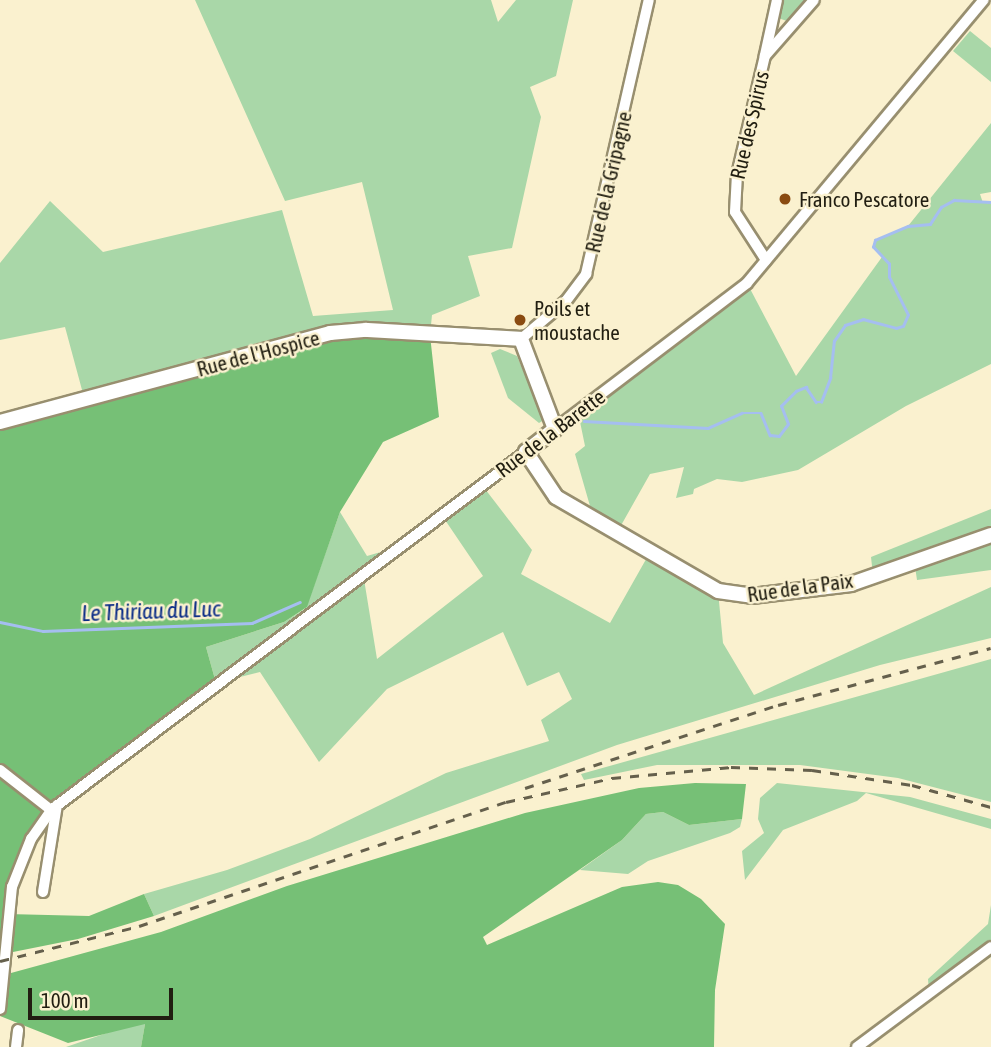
<!DOCTYPE html>
<style>
body{margin:0}
#map{position:relative;width:991px;height:1047px;overflow:hidden;background:#faf1cf;font-family:"Asap Condensed",sans-serif}
div>[style]{position:absolute}
.green>*{inset:0;background:#a9d7a8}
.forest>*{inset:0;background:#76c076}
.stream>*{height:2.5px;margin:-1.25px;padding:0 1.25px;transform-origin:1.25px;border-radius:1.25px;background:#a5bef0}
.roads{filter:drop-shadow(2px 0 #988f6f) drop-shadow(-2px 0 #988f6f) drop-shadow(0 2px #988f6f) drop-shadow(0 -2px #988f6f)}
.minor>*{height:10px;margin:-5px;padding:0 5px;transform-origin:5px;border-radius:5px;background:#fff}
.major>*{height:14px;margin:-7px;padding:0 7px;transform-origin:7px;border-radius:7px;background:#fff}
.rail>*{height:2.5px;margin-top:-1.25px;transform-origin:0;background:repeating-linear-gradient(90deg,#65604c 0 9px,transparent 0 18px)}
.dots>*{width:19px;height:19px;translate:-50% -50%;box-sizing:border-box;border:4px solid #faf1cf;border-radius:50%}
span{translate:-50% -50%;white-space:nowrap;text-align:center;line-height:1.15;-webkit-text-stroke:5px #faf1cf;paint-order:stroke}
.street-label{font-size:21px;color:#211e11}
.poi-label{font-size:21px;color:#211e11}
.left{translate:0 -50%;text-align:left}
.water-label{font-size:23px;color:#082a86;font-style:italic}
.scale{position:absolute;left:28px;top:988px;width:145px;height:32px;box-sizing:border-box;border:4px solid #211e11;border-top:0;padding-left:9px;font-size:21px;line-height:24px;white-space:nowrap;color:#211e11;-webkit-text-stroke:5px #faf1cf;paint-order:stroke}
</style>
<div id="map">
<div class="green">
<div style="clip-path:polygon(195px 0,491px 0,498px 22px,516px 0,573px 0,556px 76px,530px 87px,541px 117px,512px 248px,468px 256px,480px 296px,432px 315px,430px 335px,85px 401px,65px 327px,0 340px,0 263px,50px 201px,103px 252px,282px 210px,313px 316px,393px 310px,362px 182px,285px 201px)"></div>
<div style="clip-path:polygon(781px 0,807px 0,787px 21px,778px 18px)"></div>
<div style="clip-path:polygon(970px 31px,991px 48px,991px 82px,953px 51px)"></div>
<div style="clip-path:polygon(991px 123px,991px 192px,980px 194px,983px 203px,991px 202px,991px 364px,906px 406px,798px 470px,742px 482px,717px 479px,694px 489px,693px 494px,676px 498px,684px 467px,650px 474px,619px 529px,587px 511px,590px 506px,575px 454px,585px 446px,578px 412px,747px 283px,796px 376px,882px 257px,873px 247px,875px 240px,908px 226px)"></div>
<div style="clip-path:polygon(500px 349px,517px 356px,544px 420px,539px 423px,508px 398px,491px 353px)"></div>
<div style="clip-path:polygon(482px 485px,532px 550px,521px 574px,610px 623px,649px 554px,718px 591px,723px 643px,754px 695px,991px 587px,991px 638px,880px 665px,617px 745px,154px 916px,144px 894px,227px 870px,310px 839px,446px 773px,549px 741px,541px 720px,572px 699px,559px 672px,527px 686px,503px 632px,387px 689px,319px 762px,260px 672px,216px 683px,206px 647px,284px 622px,306px 608px,340px 512px,367px 556px,398px 547px,363px 573px,377px 659px,483px 576px,441px 514px)"></div>
<div style="clip-path:polygon(991px 509px,991px 570px,917px 580px,914px 560px,873px 575px,871px 557px)"></div>
<div style="clip-path:polygon(991px 659px,991px 802px,898px 778px,800px 765px,657px 765px,584px 780px,581px 774px)"></div>
<div style="clip-path:polygon(777px 783px,910px 797px,991px 819px,991px 829px,866px 793px,857px 801px,783px 830px,745px 880px,742px 851px,764px 833px,758px 819px,760px 798px)"></div>
<div style="clip-path:polygon(663px 812px,689px 825px,742px 819px,740px 827px,730px 833px,648px 861px,628px 874px,580px 870px,622px 840px,646px 814px)"></div>
<div style="clip-path:polygon(991px 905px,991px 957px,929px 992px,928px 979px,988px 924px)"></div>
<div style="clip-path:polygon(133px 1024px,145px 1024px,141px 1047px,66px 1047px)"></div>
</div>
<div class="forest">
<div style="clip-path:polygon(330px 333px,430px 335px,439px 417px,383px 442px,340px 512px,307px 607px,284px 622px,206px 647px,216px 683px,40px 822px,7px 914px,89px 916px,144px 894px,154px 916px,78px 939px,13px 952px,7px 916px,0 943px,0 422px)"></div>
<div style="clip-path:polygon(695px 783px,746px 784px,742px 819px,689px 825px,663px 812px,646px 814px,622px 840px,483px 937px,487px 945px,622px 887px,658px 882px,678px 885px,701px 899px,725px 924px,715px 990px,714px 1047px,141px 1047px,145px 1024px,68px 1043px,0 1016px,11px 973px,161px 932px,287px 886px,525px 813px,639px 788px)"></div>
</div>
<div class="stream">
<div style="left:584px;top:421px;width:124px;rotate:3.2deg"></div>
<div style="left:708px;top:428px;width:37px;rotate:-24deg"></div>
<div style="left:742px;top:413px;width:19px"></div>
<div style="left:761px;top:413px;width:24px;rotate:68deg"></div>
<div style="left:770px;top:435px;width:9px;rotate:6deg"></div>
<div style="left:779px;top:436px;width:15px;rotate:-53deg"></div>
<div style="left:788px;top:424px;width:19px;rotate:-111deg"></div>
<div style="left:781px;top:406px;width:21px;rotate:-45deg"></div>
<div style="left:796px;top:391px;width:11px;rotate:-22deg"></div>
<div style="left:806px;top:387px;width:18px;rotate:56deg"></div>
<div style="left:816px;top:402px;width:5px"></div>
<div style="left:821px;top:402px;width:26px;rotate:-69deg"></div>
<div style="left:830px;top:378px;width:37px;rotate:-84deg"></div>
<div style="left:834px;top:341px;width:19px;rotate:-55deg"></div>
<div style="left:845px;top:325px;width:19px;rotate:-18deg"></div>
<div style="left:863px;top:319px;width:34px;rotate:15deg"></div>
<div style="left:896px;top:328px;width:7px;rotate:-16deg"></div>
<div style="left:903px;top:326px;width:12px;rotate:-66deg"></div>
<div style="left:908px;top:315px;width:42px;rotate:-116.6deg"></div>
<div style="left:889px;top:277px;width:13px;rotate:-90deg"></div>
<div style="left:889px;top:264px;width:23px;rotate:-133deg"></div>
<div style="left:873px;top:247px;width:7px;rotate:-74deg"></div>
<div style="left:875px;top:240px;width:36px;rotate:-23deg"></div>
<div style="left:908px;top:226px;width:22px;rotate:-5deg"></div>
<div style="left:930px;top:224px;width:20px;rotate:-57deg"></div>
<div style="left:941px;top:207px;width:15px;rotate:-28deg"></div>
<div style="left:954px;top:200px;width:37px;rotate:3deg"></div>
<div style="left:0;top:622px;width:44px;rotate:11.8deg"></div>
<div style="left:43px;top:631px;width:209px;rotate:-2.2deg"></div>
<div style="left:252px;top:623px;width:52px;rotate:-23.6deg"></div>
</div>
<div class="roads">
<div class="minor">
<div style="left:765px;top:55px;width:56px;rotate:-77.7deg"></div>
<div style="left:766px;top:260px;width:57px;rotate:-122.9deg"></div>
<div style="left:735px;top:212px;width:37px;rotate:-87deg"></div>
<div style="left:737px;top:175px;width:122px;rotate:-76.8deg"></div>
<div style="left:765px;top:56px;width:74px;rotate:-48.8deg"></div>
<div style="left:521px;top:339px;width:59px;rotate:-40.2deg"></div>
<div style="left:566px;top:301px;width:34px;rotate:-53deg"></div>
<div style="left:586px;top:274px;width:281px;rotate:-77.1deg"></div>
<div style="left:555px;top:429px;width:241px;rotate:-37.2deg"></div>
<div style="left:747px;top:283px;width:369px;rotate:-50.1deg"></div>
<div style="left:0;top:770px;width:65px;rotate:38.1deg"></div>
<div style="left:43px;top:892px;width:88px;rotate:-80.9deg"></div>
<div style="left:0;top:1009px;width:123px;rotate:-84.4deg"></div>
<div style="left:12px;top:887px;width:52px;rotate:-68.4deg"></div>
<div style="left:31px;top:839px;width:35px;rotate:-55deg"></div>
<div style="left:51px;top:810px;width:595px;rotate:-37deg"></div>
<div style="left:16px;top:1047px;width:17px;rotate:-83deg"></div>
<div style="left:857px;top:1047px;width:167px;rotate:-36.7deg"></div>
</div>
<div class="major">
<div style="left:0;top:422px;width:342px;rotate:-15.1deg"></div>
<div style="left:330px;top:333px;width:36px;rotate:-5deg"></div>
<div style="left:366px;top:330px;width:155px;rotate:3.3deg"></div>
<div style="left:521px;top:339px;width:96px;rotate:69.3deg"></div>
<div style="left:555px;top:429px;width:37px;rotate:142deg"></div>
<div style="left:526px;top:452px;width:54px;rotate:56.3deg"></div>
<div style="left:556px;top:497px;width:187px;rotate:30.1deg"></div>
<div style="left:718px;top:591px;width:34px;rotate:8deg"></div>
<div style="left:752px;top:596px;width:100px;rotate:-6.9deg"></div>
<div style="left:851px;top:584px;width:148px;rotate:-19.3deg"></div>
</div>
</div>
<div class="rail">
<div style="left:525px;top:788px;width:266px;rotate:-18.2deg"></div>
<div style="left:778px;top:705px;width:220px;rotate:-15deg"></div>
<div style="left:0;top:961px;width:143px;rotate:-14.1deg"></div>
<div style="left:139px;top:926px;width:387px;rotate:-18.7deg"></div>
<div style="left:506px;top:802px;width:109px;rotate:-12.8deg"></div>
<div style="left:612px;top:778px;width:120px;rotate:-5.3deg"></div>
<div style="left:731px;top:767px;width:81px;rotate:2.1deg"></div>
<div style="left:812px;top:770px;width:101px;rotate:8.5deg"></div>
<div style="left:912px;top:785px;width:82px;rotate:15.6deg"></div>
</div>
<div class="dots">
<div style="left:785px;top:199px;background:#8a4b11"></div>
<div style="left:520px;top:320px;background:#8a4b11"></div>
</div>
<div class="street-label">
<span style="left:749px;top:125px;rotate:-77deg">Rue des Spirus</span>
<span style="left:608px;top:182px;rotate:-77deg">Rue de la Gripagne</span>
<span style="left:258px;top:353px;rotate:-15deg">Rue de l'Hospice</span>
<span style="left:550px;top:433px;rotate:-37deg">Rue de la Barette</span>
<span style="left:800px;top:587px;rotate:-8deg">Rue de la Paix</span>
</div>
<div class="poi-label">
<span class="left" style="left:799px;top:199px">Franco Pescatore</span>
<span class="left" style="left:534px;top:320px">Poils et<br>moustache</span>
</div>
<div class="water-label">
<span style="left:151px;top:611px;rotate:-2deg">Le Thiriau du Luc</span>
</div>
<div class="scale">100 m</div>
</div>
